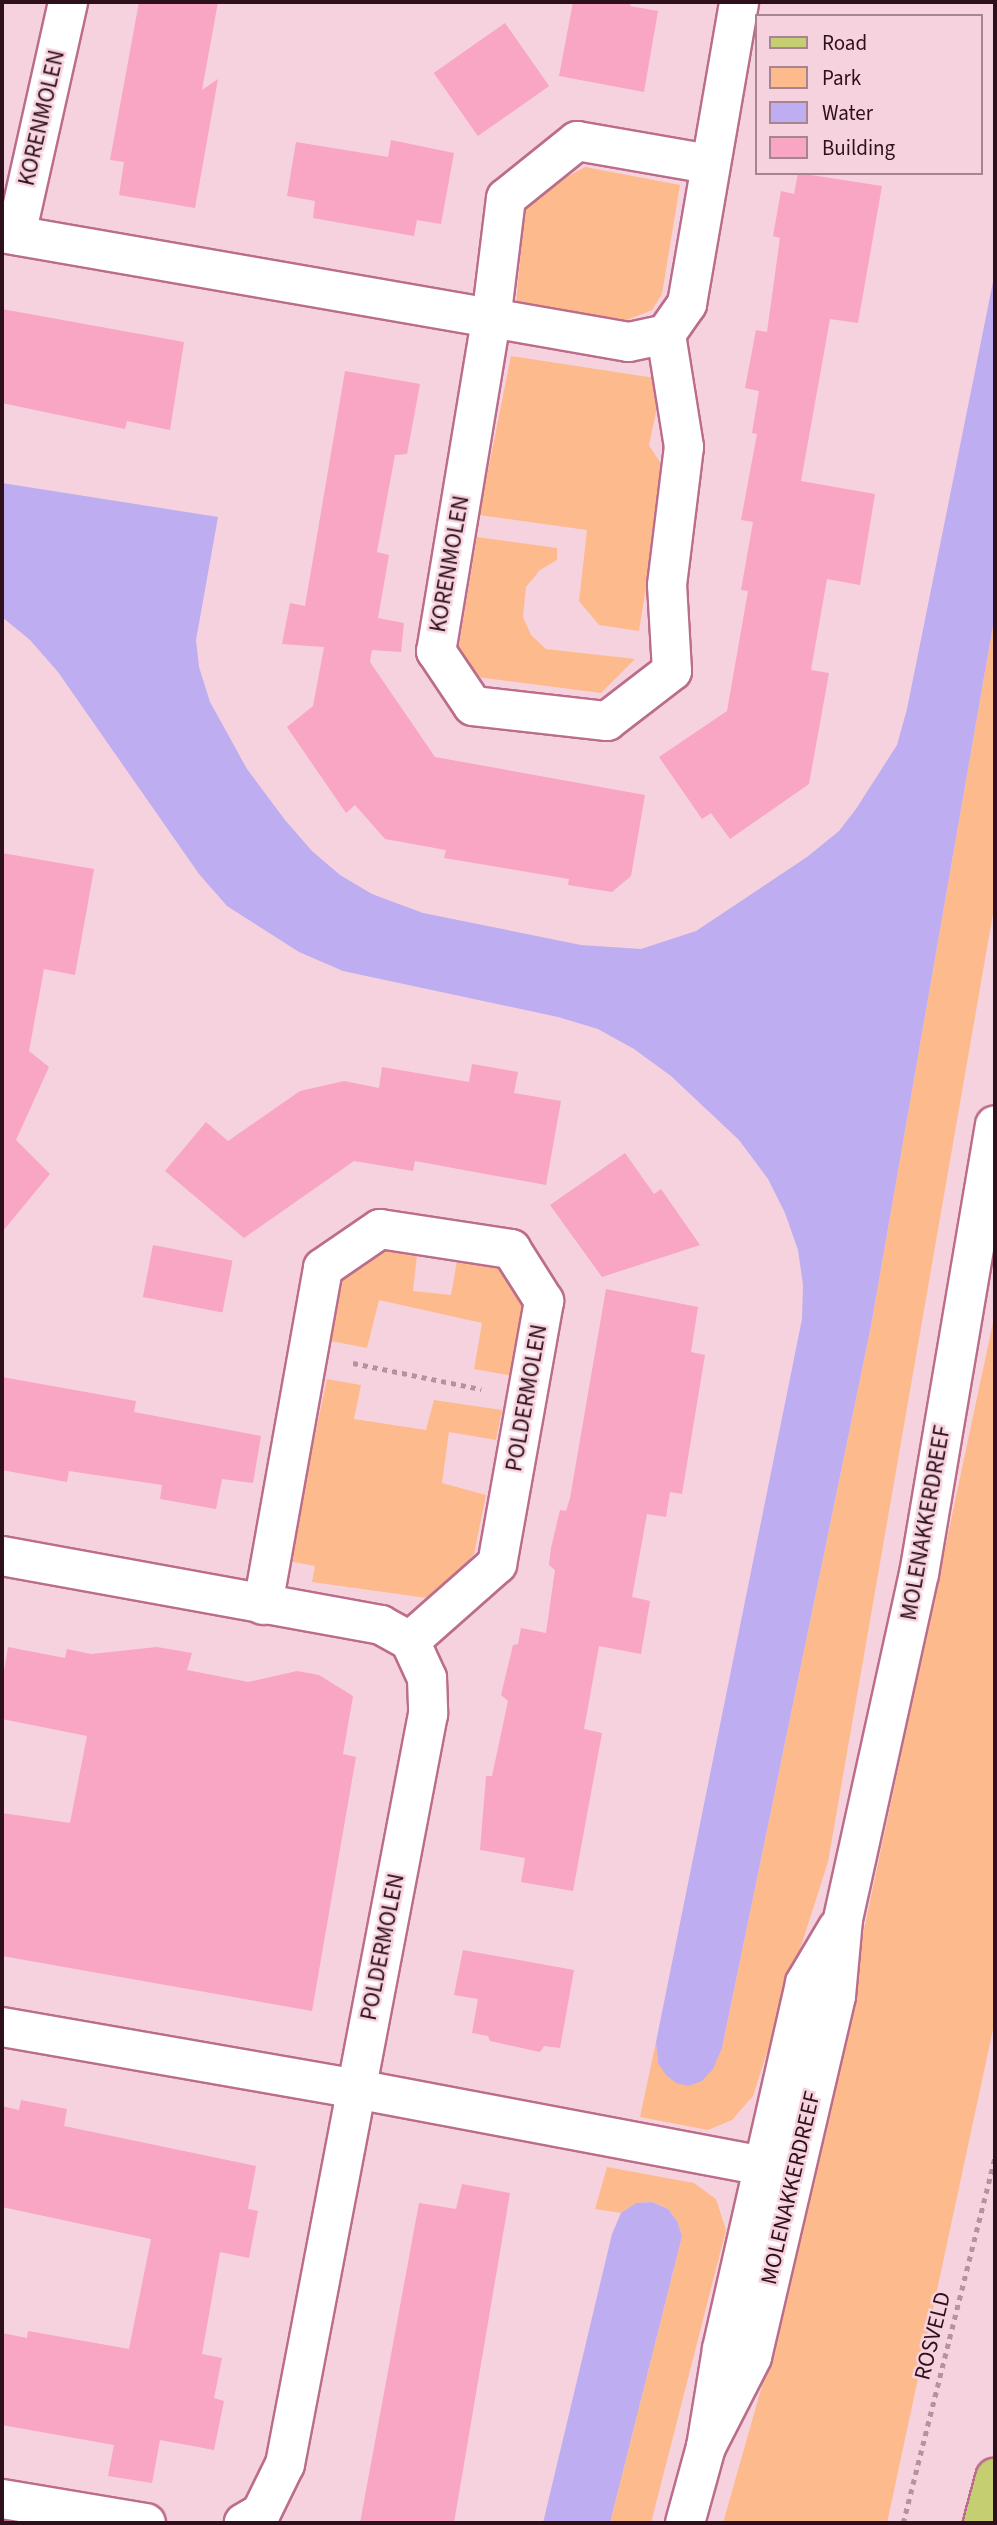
<!DOCTYPE html>
<style>
body{margin:0}
#map{position:relative;width:997px;height:2525px;overflow:hidden;background:#f6d2de;font-family:"Source Sans 3",sans-serif}
div>[style]{position:absolute}
.green>*{inset:0;background:#fdbb8d}
.water>*{inset:0;background:#beadf0}
.building>*{inset:0;background:#f9a5c4;transform-origin:0 0}
.path>*{height:4.5px;margin-top:-2.25px;transform-origin:0;background:repeating-linear-gradient(90deg,#b4929e 0 5px,transparent 0 10px)}
.roads{filter:drop-shadow(2px 0 #bb6d8b) drop-shadow(-2px 0 #bb6d8b) drop-shadow(0 2px #bb6d8b) drop-shadow(0 -2px #bb6d8b)}
.minor>*{height:38px;margin:-19px;padding:0 19px;transform-origin:19px;border-radius:19px;background:#fff}
.major>*{height:38px;margin:-19px;padding:0 19px;transform-origin:19px;border-radius:19px;background:#c5ce71}
span{translate:-50% -50%;white-space:nowrap;text-align:center;line-height:1.15;-webkit-text-stroke:5px #f6d2de;paint-order:stroke}
.street-label{font-size:23px;color:#2e0f1c}
.frame{position:absolute;inset:0;border:4px solid #2e0f1c;pointer-events:none}
.legend{position:absolute;left:755px;top:14px;width:228px;height:161px;box-sizing:border-box;background:#f6d2de;border:2px solid #a68490;margin:0;padding:9px 12px;list-style:none;font-size:21px;color:#2e0f1c}
.legend li{display:flex;align-items:center;gap:14px;height:35px}
.legend b{width:35px;border:2px solid #a68490}
</style>
<div id="map">
<div class="green">
<div style="clip-path:polygon(585px 167px,680px 185px,662px 294px,652px 310px,627px 320px,516px 303px,526px 199px)"></div>
<div style="clip-path:polygon(511px 356px,655px 378px,660px 394px,649px 445px,665px 470px,639px 631px,599px 625px,579px 601px,587px 530px,479px 515px)"></div>
<div style="clip-path:polygon(477px 537px,557px 548px,557px 560px,540px 570px,526px 587px,523px 617px,531px 635px,546px 649px,635px 659px,601px 693px,476px 677px,458px 651px)"></div>
<div style="clip-path:polygon(995px 614px,995px 902px,828px 1862px,753px 2096px,732px 2120px,708px 2130px,640px 2117px,656px 2042px,658px 2063px,722px 2048px,871px 1326px)"></div>
<div style="clip-path:polygon(376px 1248px,417px 1255px,413px 1291px,451px 1295px,457px 1261px,497px 1268px,525px 1303px,513px 1376px,474px 1369px,482px 1323px,379px 1300px,367px 1348px,331px 1341px,343px 1270px)"></div>
<div style="clip-path:polygon(995px 1313px,995px 2020px,887px 2523px,723px 2523px,782px 2315px)"></div>
<div style="clip-path:polygon(327px 1379px,361px 1385px,354px 1419px,426px 1430px,434px 1400px,502px 1410px,496px 1440px,449px 1432px,442px 1483px,486px 1495px,474px 1554px,434px 1599px,312px 1582px,315px 1566px,288px 1561px)"></div>
<div style="clip-path:polygon(607px 2167px,694px 2183px,716px 2199px,726px 2230px,651px 2523px,610px 2523px,682px 2236px,677px 2221px,668px 2209px,652px 2202px,636px 2203px,621px 2213px,595px 2209px)"></div>
</div>
<div class="water">
<div style="clip-path:polygon(995px 272px,995px 614px,871px 1326px,722px 2048px,713px 2069px,702px 2081px,688px 2086px,676px 2083px,666px 2075px,658px 2063px,656px 2042px,802px 1319px,803px 1285px,798px 1250px,785px 1213px,768px 1179px,739px 1140px,671px 1076px,634px 1049px,598px 1029px,558px 1017px,343px 971px,299px 952px,227px 906px,199px 874px,58px 672px,30px 640px,2px 617px,2px 483px,218px 517px,196px 640px,199px 667px,210px 702px,247px 769px,285px 820px,312px 851px,340px 875px,372px 894px,423px 913px,581px 945px,641px 949px,696px 931px,807px 857px,839px 831px,856px 809px,897px 745px,907px 709px)"></div>
<div style="clip-path:polygon(652px 2202px,668px 2209px,677px 2221px,682px 2236px,610px 2523px,543px 2523px,612px 2234px,621px 2213px,636px 2203px)"></div>
</div>
<div class="building">
<div style="clip-path:polygon(139px 2px,218px 2px,202px 90px,218px 79px,195px 208px,119px 195px,124px 162px,110px 160px)"></div>
<div style="clip-path:polygon(573px 2px,631px 2px,630px 6px,658px 11px,644px 92px,559px 76px)"></div>
<div style="left:505px;top:23px;width:77px;height:87px;rotate:55deg"></div>
<div style="clip-path:polygon(391px 140px,454px 153px,441px 224px,417px 220px,414px 236px,313px 218px,315px 201px,287px 196px,296px 142px,388px 157px)"></div>
<div style="clip-path:polygon(798px 173px,882px 186px,858px 323px,830px 319px,801px 481px,875px 494px,860px 585px,827px 579px,811px 670px,829px 673px,809px 784px,730px 839px,711px 813px,702px 819px,659px 757px,727px 711px,748px 591px,741px 590px,753px 522px,741px 520px,757px 434px,752px 433px,759px 391px,745px 388px,756px 330px,767px 332px,780px 238px,773px 236px,781px 191px,794px 194px)"></div>
<div style="clip-path:polygon(2px 309px,184px 342px,170px 430px,127px 421px,125px 429px,2px 403px)"></div>
<div style="clip-path:polygon(345px 371px,420px 384px,407px 454px,395px 455px,377px 552px,389px 555px,378px 618px,404px 623px,401px 652px,372px 650px,370px 662px,435px 757px,645px 795px,631px 876px,612px 892px,568px 885px,569px 879px,444px 858px,446px 850px,385px 839px,355px 805px,346px 813px,287px 727px,313px 706px,324px 647px,282px 644px,290px 603px,305px 606px)"></div>
<div style="clip-path:polygon(2px 853px,94px 869px,75px 975px,44px 969px,29px 1051px,49px 1067px,16px 1140px,50px 1174px,2px 1232px)"></div>
<div style="clip-path:polygon(472px 1064px,518px 1072px,514px 1093px,561px 1101px,546px 1185px,415px 1161px,413px 1171px,354px 1161px,244px 1238px,165px 1171px,206px 1122px,228px 1141px,300px 1091px,344px 1081px,379px 1088px,382px 1067px,469px 1082px)"></div>
<div style="clip-path:polygon(625px 1153px,654px 1194px,661px 1189px,700px 1245px,602px 1277px,550px 1205px)"></div>
<div style="left:153px;top:1245px;width:81px;height:53px;rotate:11deg"></div>
<div style="clip-path:polygon(606px 1289px,698px 1307px,691px 1352px,705px 1355px,682px 1494px,670px 1492px,666px 1517px,647px 1514px,632px 1597px,650px 1601px,641px 1654px,599px 1646px,584px 1729px,602px 1733px,573px 1891px,521px 1882px,525px 1858px,480px 1850px,486px 1776px,492px 1776px,508px 1701px,501px 1695px,513px 1645px,518px 1644px,521px 1628px,546px 1633px,555px 1570px,549px 1565px,551px 1548px,560px 1510px,566px 1511px,570px 1498px)"></div>
<div style="clip-path:polygon(2px 1377px,136px 1401px,134px 1412px,261px 1436px,253px 1483px,222px 1479px,216px 1509px,160px 1499px,162px 1485px,69px 1471px,67px 1482px,2px 1470px)"></div>
<div style="clip-path:polygon(8px 1647px,65px 1658px,67px 1649px,91px 1654px,157px 1647px,192px 1653px,187px 1670px,248px 1682px,297px 1671px,319px 1675px,353px 1696px,343px 1754px,356px 1757px,312px 2011px,2px 1956px,2px 1813px,70px 1823px,87px 1736px,2px 1719px,2px 1684px)"></div>
<div style="clip-path:polygon(463px 1950px,574px 1970px,560px 2048px,544px 2046px,540px 2052px,490px 2041px,488px 2036px,472px 2033px,478px 1999px,454px 1995px)"></div>
<div style="clip-path:polygon(21px 2100px,67px 2109px,64px 2126px,256px 2166px,248px 2209px,258px 2211px,249px 2258px,220px 2252px,202px 2354px,222px 2358px,214px 2398px,224px 2401px,214px 2450px,160px 2440px,152px 2483px,108px 2476px,114px 2445px,2px 2425px,2px 2333px,27px 2338px,28px 2331px,129px 2349px,151px 2239px,2px 2207px,2px 2106px,19px 2110px)"></div>
<div style="clip-path:polygon(462px 2184px,510px 2193px,454px 2523px,360px 2523px,419px 2203px,456px 2209px)"></div>
</div>
<div class="path">
<div style="left:353px;top:1363px;width:131px;rotate:11.5deg"></div>
<div style="left:903px;top:2523px;width:378px;rotate:-75.9deg"></div>
</div>
<div class="roads">
<div class="minor">
<div style="left:709px;top:164px;width:134px;rotate:-170.1deg"></div>
<div style="left:577px;top:141px;width:91px;rotate:141.2deg"></div>
<div style="left:506px;top:198px;width:123px;rotate:97deg"></div>
<div style="left:491px;top:320px;width:336px;rotate:99.4deg"></div>
<div style="left:436px;top:651px;width:66px;rotate:56.1deg"></div>
<div style="left:473px;top:706px;width:135px;rotate:6.4deg"></div>
<div style="left:607px;top:721px;width:82px;rotate:-37.6deg"></div>
<div style="left:672px;top:671px;width:86px;rotate:-93.3deg"></div>
<div style="left:667px;top:585px;width:139px;rotate:-83deg"></div>
<div style="left:684px;top:447px;width:114px;rotate:-99.1deg"></div>
<div style="left:666px;top:334px;width:37px;rotate:-55deg"></div>
<div style="left:687px;top:304px;width:306px;rotate:-80.2deg"></div>
<div style="left:2px;top:233px;width:636px;rotate:9.86deg"></div>
<div style="left:629px;top:342px;width:38px;rotate:-12deg"></div>
<div style="left:16px;top:235px;width:239px;rotate:-77.4deg"></div>
<div style="left:2px;top:1556px;width:385px;rotate:10.3deg"></div>
<div style="left:381px;top:1625px;width:33px;rotate:29deg"></div>
<div style="left:410px;top:1641px;width:41px;rotate:65.3deg"></div>
<div style="left:427px;top:1678px;width:36px;rotate:88deg"></div>
<div style="left:428px;top:1714px;width:764px;rotate:100.79deg"></div>
<div style="left:285px;top:2464px;width:55px;rotate:116.1deg"></div>
<div style="left:261px;top:2513px;width:20px;rotate:150deg"></div>
<div style="left:263px;top:1605px;width:342px;rotate:-79.9deg"></div>
<div style="left:323px;top:1268px;width:69px;rotate:-34.4deg"></div>
<div style="left:380px;top:1229px;width:133px;rotate:8.7deg"></div>
<div style="left:511px;top:1249px;width:62px;rotate:57.6deg"></div>
<div style="left:544px;top:1301px;width:267px;rotate:100.1deg"></div>
<div style="left:497px;top:1564px;width:116px;rotate:138.5deg"></div>
<div style="left:2px;top:2027px;width:359px;rotate:9.9deg"></div>
<div style="left:356px;top:2089px;width:446px;rotate:10.7deg"></div>
<div style="left:706px;top:2447px;width:101px;rotate:-62.9deg"></div>
<div style="left:752px;top:2357px;width:371px;rotate:-76.9deg"></div>
<div style="left:836px;top:1996px;width:77px;rotate:-84.8deg"></div>
<div style="left:843px;top:1919px;width:353px;rotate:-77.6deg"></div>
<div style="left:919px;top:1574px;width:455px;rotate:-80.4deg"></div>
<div style="left:2px;top:2499px;width:146px;rotate:9.5deg"></div>
<div style="left:685px;top:2523px;width:79px;rotate:-74.6deg"></div>
<div style="left:706px;top:2447px;width:99px;rotate:-80.7deg"></div>
<div style="left:722px;top:2349px;width:375px;rotate:-77.2deg"></div>
<div style="left:805px;top:1983px;width:63px;rotate:-59.3deg"></div>
</div>
<div class="major">
<div style="left:983px;top:2523px;width:47px;rotate:-75.1deg"></div>
</div>
</div>
<div class="street-label">
<span style="left:42px;top:118px;rotate:-77deg">KORENMOLEN</span>
<span style="left:450px;top:564px;rotate:-80deg">KORENMOLEN</span>
<span style="left:527px;top:1398px;rotate:-80deg">POLDERMOLEN</span>
<span style="left:926px;top:1523px;rotate:-80deg">MOLENAKKERDREEF</span>
<span style="left:383px;top:1947px;rotate:-79deg">POLDERMOLEN</span>
<span style="left:791px;top:2188px;rotate:-77deg">MOLENAKKERDREEF</span>
<span style="left:933px;top:2336px;rotate:-76deg">ROSVELD</span>
</div>
<div class="frame"></div>
<ul class="legend">
<li><b style="height:9px;background:#c5ce71"></b>Road</li>
<li><b style="height:19px;background:#fdbb8d"></b>Park</li>
<li><b style="height:19px;background:#beadf0"></b>Water</li>
<li><b style="height:19px;background:#f9a5c4"></b>Building</li>
</ul>
</div>
